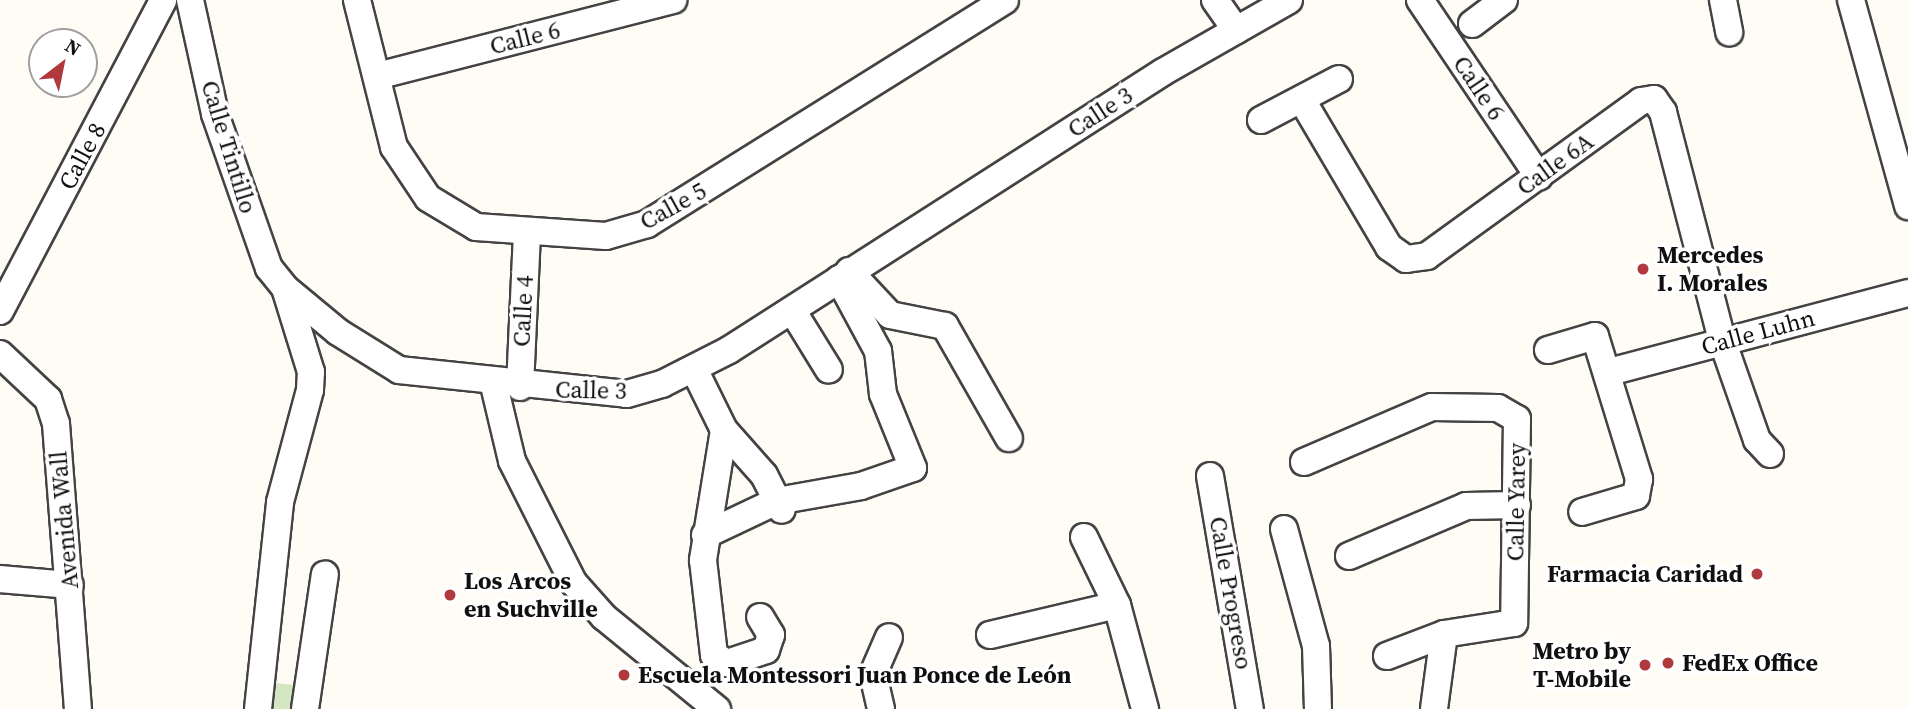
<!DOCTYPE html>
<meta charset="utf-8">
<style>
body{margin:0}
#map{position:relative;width:1908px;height:709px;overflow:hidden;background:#fefcf5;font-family:"Source Serif 4",serif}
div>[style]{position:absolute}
.green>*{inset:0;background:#d4e5c2}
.roads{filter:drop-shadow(2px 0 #434343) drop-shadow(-2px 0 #434343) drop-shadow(0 2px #434343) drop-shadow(0 -2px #434343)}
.minor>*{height:26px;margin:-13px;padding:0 13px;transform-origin:13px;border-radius:13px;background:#fff}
.dots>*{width:19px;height:19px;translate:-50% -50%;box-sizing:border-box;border:4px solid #fff;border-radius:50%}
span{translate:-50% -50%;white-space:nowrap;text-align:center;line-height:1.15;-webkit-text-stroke:7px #fff;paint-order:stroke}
.street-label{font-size:24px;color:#101010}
.poi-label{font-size:24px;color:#101010;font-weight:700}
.left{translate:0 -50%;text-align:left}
.right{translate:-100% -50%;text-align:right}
.north{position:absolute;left:28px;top:28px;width:70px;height:70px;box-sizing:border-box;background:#fff;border:2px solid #9f9f9f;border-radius:50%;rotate:32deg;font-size:19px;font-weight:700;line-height:28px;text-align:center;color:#101010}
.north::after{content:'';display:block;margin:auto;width:24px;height:32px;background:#b0393d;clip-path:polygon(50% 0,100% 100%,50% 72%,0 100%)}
</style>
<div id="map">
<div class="green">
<div style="clip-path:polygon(275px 683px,304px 686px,303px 709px,273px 709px)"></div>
</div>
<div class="roads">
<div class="minor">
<div style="left:190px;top:0;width:117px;rotate:77.6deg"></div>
<div style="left:215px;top:114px;width:163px;rotate:70.7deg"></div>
<div style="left:269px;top:268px;width:26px;rotate:51deg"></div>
<div style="left:285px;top:288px;width:69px;rotate:39.7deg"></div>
<div style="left:338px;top:332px;width:72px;rotate:31.9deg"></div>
<div style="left:399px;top:370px;width:229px;rotate:6deg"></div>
<div style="left:627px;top:394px;width:36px;rotate:-16deg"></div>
<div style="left:662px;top:384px;width:75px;rotate:-26.9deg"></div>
<div style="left:729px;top:350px;width:515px;rotate:-32.64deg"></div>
<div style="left:1163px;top:72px;width:145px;rotate:-29.7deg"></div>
<div style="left:357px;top:0;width:152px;rotate:75.9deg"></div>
<div style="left:394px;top:147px;width:61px;rotate:56.3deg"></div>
<div style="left:428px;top:198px;width:56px;rotate:31.1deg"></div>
<div style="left:476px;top:227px;width:130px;rotate:4deg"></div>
<div style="left:606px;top:236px;width:43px;rotate:-16.3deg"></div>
<div style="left:647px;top:224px;width:422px;rotate:-32deg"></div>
<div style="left:1215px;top:0;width:37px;rotate:55deg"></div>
<div style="left:1420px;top:0;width:213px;rotate:56.1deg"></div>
<div style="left:1723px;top:0;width:33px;rotate:79deg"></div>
<div style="left:1851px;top:0;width:214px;rotate:74.5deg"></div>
<div style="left:1472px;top:24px;width:40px;rotate:-37deg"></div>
<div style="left:377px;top:76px;width:306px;rotate:-14.4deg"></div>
<div style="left:1302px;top:100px;width:171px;rotate:59.4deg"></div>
<div style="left:1389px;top:247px;width:21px;rotate:35deg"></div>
<div style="left:1406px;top:259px;width:21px;rotate:-8deg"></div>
<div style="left:1427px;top:256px;width:264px;rotate:-35.9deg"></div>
<div style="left:1641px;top:101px;width:13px;rotate:-9deg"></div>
<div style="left:1654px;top:99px;width:16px;rotate:55deg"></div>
<div style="left:1663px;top:112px;width:236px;rotate:75.5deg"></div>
<div style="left:1722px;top:340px;width:106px;rotate:70.7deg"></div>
<div style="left:1757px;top:440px;width:19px;rotate:47deg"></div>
<div style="left:1261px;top:120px;width:88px;rotate:-27.7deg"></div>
<div style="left:849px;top:271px;width:60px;rotate:47deg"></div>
<div style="left:890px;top:315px;width:56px;rotate:11.3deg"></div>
<div style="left:945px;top:326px;width:129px;rotate:60.3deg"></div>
<div style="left:792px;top:310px;width:70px;rotate:58.3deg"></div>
<div style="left:0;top:311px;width:351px;rotate:-62.3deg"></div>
<div style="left:1548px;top:350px;width:49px;rotate:-16.6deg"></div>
<div style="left:1595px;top:336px;width:150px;rotate:72.9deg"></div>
<div style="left:1639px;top:479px;width:17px;rotate:100deg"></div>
<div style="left:1636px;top:496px;width:56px;rotate:163.5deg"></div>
<div style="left:0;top:354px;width:66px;rotate:43.2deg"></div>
<div style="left:48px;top:399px;width:26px;rotate:72deg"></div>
<div style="left:56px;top:424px;width:286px;rotate:85.6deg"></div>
<div style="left:694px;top:369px;width:68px;rotate:63.8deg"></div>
<div style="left:724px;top:430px;width:132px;rotate:99.2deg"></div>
<div style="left:703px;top:560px;width:96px;rotate:83.4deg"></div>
<div style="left:714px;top:655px;width:15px;rotate:32deg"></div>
<div style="left:727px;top:663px;width:41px;rotate:-18.4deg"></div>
<div style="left:766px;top:650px;width:16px;rotate:-72deg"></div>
<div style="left:771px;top:635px;width:21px;rotate:-121deg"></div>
<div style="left:1609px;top:372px;width:309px;rotate:-14.8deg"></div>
<div style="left:493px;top:381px;width:82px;rotate:76.6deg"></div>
<div style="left:512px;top:461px;width:136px;rotate:63.2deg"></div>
<div style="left:573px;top:582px;width:47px;rotate:48.5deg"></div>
<div style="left:604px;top:617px;width:146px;rotate:39.2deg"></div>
<div style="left:520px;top:387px;width:153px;rotate:-87.4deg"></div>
<div style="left:724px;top:430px;width:60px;rotate:48.4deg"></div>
<div style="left:764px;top:475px;width:39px;rotate:63deg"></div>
<div style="left:1304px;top:462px;width:139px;rotate:-23.3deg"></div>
<div style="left:1432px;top:407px;width:66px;rotate:0.9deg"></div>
<div style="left:1498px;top:408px;width:22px;rotate:30deg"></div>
<div style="left:1517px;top:419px;width:204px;rotate:90.8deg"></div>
<div style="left:1514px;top:623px;width:71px;rotate:171.1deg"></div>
<div style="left:1444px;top:634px;width:76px;rotate:97.6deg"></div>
<div style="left:1210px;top:476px;width:236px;rotate:80.3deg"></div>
<div style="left:1284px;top:529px;width:121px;rotate:74.7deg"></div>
<div style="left:1316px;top:646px;width:63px;rotate:88.2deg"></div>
<div style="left:705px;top:535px;width:80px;rotate:-25.3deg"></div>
<div style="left:777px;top:501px;width:85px;rotate:-10.1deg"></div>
<div style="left:861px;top:486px;width:55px;rotate:-19.1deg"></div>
<div style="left:913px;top:468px;width:80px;rotate:-112.1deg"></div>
<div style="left:883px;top:394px;width:43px;rotate:-96.6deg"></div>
<div style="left:878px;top:351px;width:82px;rotate:-118.4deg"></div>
<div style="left:1084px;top:537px;width:76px;rotate:64.1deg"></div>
<div style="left:1117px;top:605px;width:108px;rotate:74.9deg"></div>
<div style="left:1349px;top:556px;width:127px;rotate:-23.1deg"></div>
<div style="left:1466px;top:506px;width:51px;rotate:-1.1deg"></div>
<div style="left:0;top:579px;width:70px;rotate:4.9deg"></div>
<div style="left:990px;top:635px;width:130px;rotate:-13.3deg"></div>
<div style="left:1387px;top:656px;width:61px;rotate:-21.1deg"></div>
<div style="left:258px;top:709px;width:208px;rotate:-83.9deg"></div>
<div style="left:280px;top:502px;width:116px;rotate:-75deg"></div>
<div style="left:310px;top:390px;width:18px;rotate:-87deg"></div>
<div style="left:311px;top:372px;width:88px;rotate:-107.2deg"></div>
<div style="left:305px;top:709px;width:136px;rotate:-81.6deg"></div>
<div style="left:881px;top:709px;width:36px;rotate:-103deg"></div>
<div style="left:873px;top:674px;width:40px;rotate:-66.6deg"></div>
</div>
</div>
<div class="dots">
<div style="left:1643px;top:269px;background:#b0393d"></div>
<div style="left:1757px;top:574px;background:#b0393d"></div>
<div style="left:450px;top:595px;background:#b0393d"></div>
<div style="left:1668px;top:663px;background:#b0393d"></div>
<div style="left:1645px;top:665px;background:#b0393d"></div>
<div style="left:624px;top:675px;background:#b0393d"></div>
</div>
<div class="street-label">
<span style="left:525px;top:38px;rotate:-14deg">Calle 6</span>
<span style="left:1479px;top:88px;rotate:56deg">Calle 6</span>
<span style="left:1100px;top:112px;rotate:-33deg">Calle 3</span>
<span style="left:229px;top:147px;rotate:73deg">Calle Tintillo</span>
<span style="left:82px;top:156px;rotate:-62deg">Calle 8</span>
<span style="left:1555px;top:164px;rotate:-36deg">Calle 6A</span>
<span style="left:673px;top:206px;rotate:-29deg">Calle 5</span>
<span style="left:523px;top:311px;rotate:-87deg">Calle 4</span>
<span style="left:1758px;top:332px;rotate:-15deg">Calle Luhn</span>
<span style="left:591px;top:390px;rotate:1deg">Calle 3</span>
<span style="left:1516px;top:502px;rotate:-89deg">Calle Yarey</span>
<span style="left:64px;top:520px;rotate:-95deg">Avenida Wall</span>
<span style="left:1231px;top:593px;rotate:80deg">Calle Progreso</span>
</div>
<div class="poi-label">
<span class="left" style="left:1657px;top:269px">Mercedes<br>I. Morales</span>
<span class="right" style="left:1743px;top:574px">Farmacia Caridad</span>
<span class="left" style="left:464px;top:595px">Los Arcos<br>en Suchville</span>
<span class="right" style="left:1631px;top:665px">Metro by<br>T-Mobile</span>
<span class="left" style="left:1682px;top:663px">FedEx Office</span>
<span class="left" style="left:638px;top:675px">Escuela Montessori Juan Ponce de León</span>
</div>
<div class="north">N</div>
</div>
